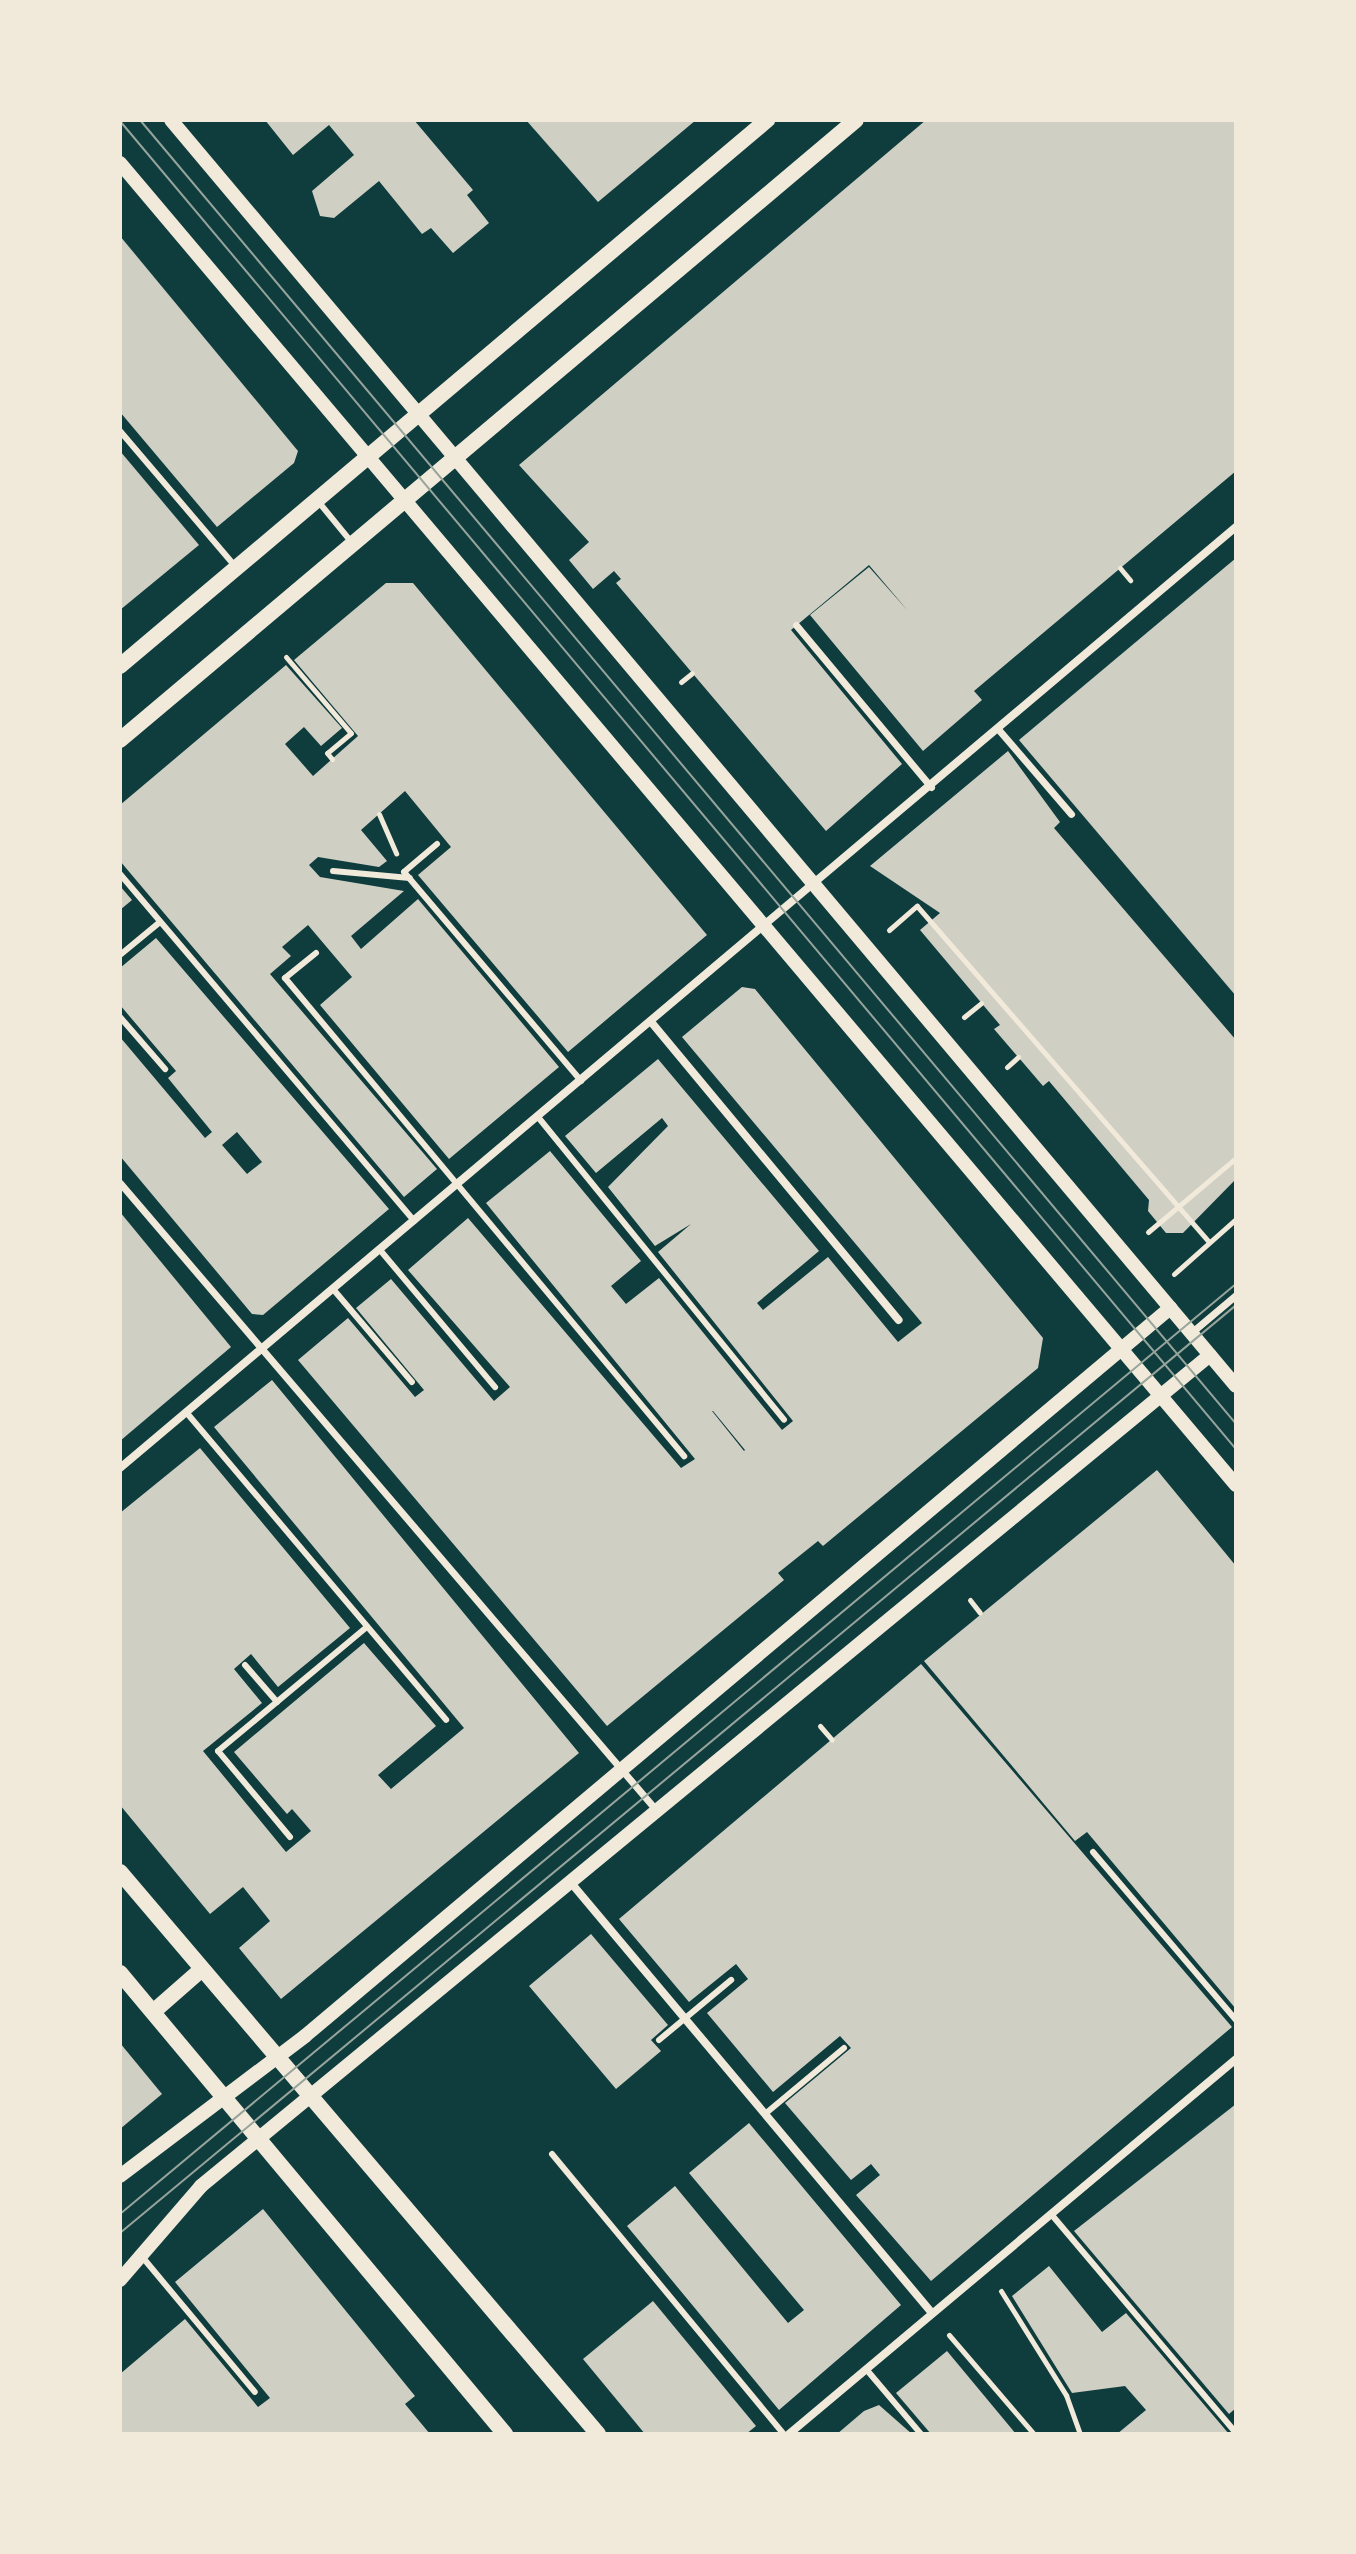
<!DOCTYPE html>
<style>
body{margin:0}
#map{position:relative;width:1356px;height:2554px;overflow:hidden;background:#0f3d3e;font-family:"Times New Roman",serif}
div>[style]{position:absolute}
.building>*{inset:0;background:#cfcfc3}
.path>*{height:5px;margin:-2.5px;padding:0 2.5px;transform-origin:2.5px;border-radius:2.5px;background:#f1e9da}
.service>*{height:6px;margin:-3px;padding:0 3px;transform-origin:3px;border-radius:3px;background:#f1e9da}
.pedestrian>*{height:7px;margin:-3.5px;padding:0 3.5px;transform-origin:3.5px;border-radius:3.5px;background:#f1e9da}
.minor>*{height:8px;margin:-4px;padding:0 4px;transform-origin:4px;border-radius:4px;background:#f1e9da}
.tertiary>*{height:14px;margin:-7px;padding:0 7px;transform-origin:7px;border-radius:7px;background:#f1e9da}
.secondary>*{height:16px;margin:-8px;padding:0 8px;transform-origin:8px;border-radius:8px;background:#f1e9da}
.tram>*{height:2px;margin:-1px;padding:0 1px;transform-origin:1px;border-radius:1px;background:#97a49c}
span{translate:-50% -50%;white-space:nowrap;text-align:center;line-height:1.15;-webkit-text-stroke:6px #f1e9da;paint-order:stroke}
.frame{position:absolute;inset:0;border:122px solid #f1e9da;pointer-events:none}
</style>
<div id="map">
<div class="building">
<div style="clip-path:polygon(265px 120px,414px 120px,473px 190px,467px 195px,489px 223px,453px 253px,431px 228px,422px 234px,379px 181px,334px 218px,320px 216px,312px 191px,354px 155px,329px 125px,293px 155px)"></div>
<div style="clip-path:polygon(526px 120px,696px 120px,598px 202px)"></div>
<div style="clip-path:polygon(926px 120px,1236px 120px,1236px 471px,974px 691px,982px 700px,923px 751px,810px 615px,869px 567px,908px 611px,869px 565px,791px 630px,902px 764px,826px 831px,616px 583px,621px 579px,614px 571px,593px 589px,569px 560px,589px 542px,519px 465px)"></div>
<div style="clip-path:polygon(120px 236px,298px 451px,294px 463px,217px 527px,120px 412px)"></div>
<div style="clip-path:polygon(120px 451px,199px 545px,120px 610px)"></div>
<div style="clip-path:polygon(1236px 558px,1236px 996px,1019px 740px)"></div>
<div style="clip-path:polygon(386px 583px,413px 583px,707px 935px,568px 1052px,418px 875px,451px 847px,405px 791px,361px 830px,387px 861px,379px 867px,318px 857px,309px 865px,320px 877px,404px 891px,351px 936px,361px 949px,418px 899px,559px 1067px,449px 1159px,320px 1005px,352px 977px,308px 925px,282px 947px,291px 956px,270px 974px,437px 1169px,404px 1197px,120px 861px,120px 805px,286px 665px,342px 728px,321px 746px,304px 727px,285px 744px,313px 776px,358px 736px,294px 660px)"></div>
<div style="clip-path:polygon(1008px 751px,1060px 822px,1054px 828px,1236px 1040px,1236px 1179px,1183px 1233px,1166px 1233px,1148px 1211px,1149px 1200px,1049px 1081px,1043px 1086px,994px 1029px,1000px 1025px,920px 930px,940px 913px,870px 866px)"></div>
<div style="clip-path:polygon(120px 886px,132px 900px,120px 910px)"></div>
<div style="clip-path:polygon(evenodd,156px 938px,389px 1209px,263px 1315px,252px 1314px,120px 1156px,120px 1037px,205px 1138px,212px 1132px,168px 1078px,176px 1071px,120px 1005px,120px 968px,156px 938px,237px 1132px,262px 1162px,247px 1174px,222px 1145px,237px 1132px)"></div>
<div style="clip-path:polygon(evenodd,742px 987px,755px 989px,1043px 1338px,1038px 1368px,823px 1546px,818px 1541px,778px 1573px,784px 1580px,607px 1726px,298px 1360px,348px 1318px,415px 1397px,424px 1390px,356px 1308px,391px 1279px,494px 1401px,510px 1387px,408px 1270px,468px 1218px,681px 1468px,695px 1459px,486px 1203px,550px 1151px,641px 1261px,611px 1286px,626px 1304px,659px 1278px,782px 1430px,793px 1421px,658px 1252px,691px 1224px,655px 1246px,608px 1187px,668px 1126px,662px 1118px,596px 1173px,565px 1136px,658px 1059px,819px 1251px,757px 1303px,763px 1310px,828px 1257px,898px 1342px,922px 1323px,682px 1037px,742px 987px,712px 1411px,713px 1411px,745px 1450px,744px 1451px,712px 1411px)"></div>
<div style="clip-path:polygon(120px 1212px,231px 1347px,120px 1441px)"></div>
<div style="clip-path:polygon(272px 1380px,579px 1753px,281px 1999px,239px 1948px,270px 1921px,243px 1887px,210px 1914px,120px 1805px,120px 1513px,200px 1448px,350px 1628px,278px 1687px,251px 1654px,234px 1669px,262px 1703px,203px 1751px,286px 1852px,311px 1831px,292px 1809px,287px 1814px,234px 1752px,364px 1643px,436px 1726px,378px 1775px,391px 1789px,464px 1728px,214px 1427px)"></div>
<div style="clip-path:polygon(1157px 1470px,1236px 1566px,1236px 2009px,1087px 1832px,1075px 1841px,924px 1661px)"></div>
<div style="clip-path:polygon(921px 1664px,1232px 2027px,931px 2281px,856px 2195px,880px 2175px,871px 2164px,851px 2180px,785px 2103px,851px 2048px,840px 2036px,773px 2092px,707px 2013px,748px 1979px,736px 1964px,689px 2002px,619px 1919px)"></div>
<div style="clip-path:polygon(591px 1934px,668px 2025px,651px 2040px,661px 2051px,616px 2089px,529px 1986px)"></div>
<div style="clip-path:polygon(120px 2043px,162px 2094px,120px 2129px)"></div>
<div style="clip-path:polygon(1236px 2104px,1236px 2408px,1229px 2414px,1074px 2231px)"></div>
<div style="clip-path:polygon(749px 2123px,901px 2305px,779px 2410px,627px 2226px,675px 2186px,788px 2323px,804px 2310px,689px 2173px)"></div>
<div style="clip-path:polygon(263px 2209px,415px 2396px,405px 2404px,430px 2434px,120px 2434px,120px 2374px,185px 2319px,258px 2407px,270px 2398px,175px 2282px)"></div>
<div style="clip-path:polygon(1049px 2266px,1102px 2332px,1126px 2313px,1229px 2434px,1117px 2434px,1146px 2410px,1125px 2386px,1072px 2393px,1012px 2296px)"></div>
<div style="clip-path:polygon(653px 2301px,756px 2426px,746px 2434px,645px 2434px,583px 2359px)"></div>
<div style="clip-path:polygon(947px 2351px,1016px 2434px,931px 2434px,896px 2393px)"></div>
<div style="clip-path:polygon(879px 2405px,912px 2434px,837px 2434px,864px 2411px)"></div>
</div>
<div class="path">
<div style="left:1120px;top:568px;width:16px;rotate:50deg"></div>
<div style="left:286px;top:657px;width:100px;rotate:49.5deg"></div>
<div style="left:351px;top:733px;width:31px;rotate:140deg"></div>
<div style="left:327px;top:753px;width:8px;rotate:50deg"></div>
<div style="left:681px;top:682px;width:14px;rotate:-39deg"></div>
<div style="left:379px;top:814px;width:43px;rotate:66.4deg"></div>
<div style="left:889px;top:930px;width:37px;rotate:-41deg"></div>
<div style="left:917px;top:906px;width:445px;rotate:49deg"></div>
<div style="left:964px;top:1017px;width:22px;rotate:-39deg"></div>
<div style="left:1007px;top:1067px;width:15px;rotate:-42deg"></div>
<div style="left:1148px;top:1232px;width:115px;rotate:-40.1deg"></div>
<div style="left:1174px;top:1274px;width:83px;rotate:-41.6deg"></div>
<div style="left:970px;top:1600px;width:16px;rotate:52deg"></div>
<div style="left:820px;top:1726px;width:18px;rotate:49deg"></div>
<div style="left:1001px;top:2291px;width:123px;rotate:58deg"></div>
<div style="left:1066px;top:2395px;width:41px;rotate:70.3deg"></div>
<div style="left:949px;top:2335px;width:130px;rotate:49.4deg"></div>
</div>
<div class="service">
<div style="left:120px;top:431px;width:176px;rotate:49.6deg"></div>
<div style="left:317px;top:500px;width:57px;rotate:50.7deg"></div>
<div style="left:437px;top:844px;width:43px;rotate:139.7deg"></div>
<div style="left:404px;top:872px;width:274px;rotate:49.7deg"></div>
<div style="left:333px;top:871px;width:77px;rotate:5.2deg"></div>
<div style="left:120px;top:874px;width:455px;rotate:49.7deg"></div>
<div style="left:316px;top:953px;width:40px;rotate:141deg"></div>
<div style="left:285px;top:978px;width:623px;rotate:50.15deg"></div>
<div style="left:120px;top:955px;width:52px;rotate:-39.5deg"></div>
<div style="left:120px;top:1017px;width:69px;rotate:49.1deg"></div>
<div style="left:538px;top:1117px;width:390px;rotate:50.9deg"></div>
<div style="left:380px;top:1250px;width:179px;rotate:50deg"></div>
<div style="left:333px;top:1289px;width:122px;rotate:49.7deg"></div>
<div style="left:186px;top:1412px;width:403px;rotate:49.8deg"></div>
<div style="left:245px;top:1665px;width:49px;rotate:49.1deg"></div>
<div style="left:290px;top:1837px;width:112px;rotate:-129.9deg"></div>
<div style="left:218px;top:1751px;width:194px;rotate:-39.8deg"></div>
<div style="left:1093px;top:1852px;width:221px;rotate:49.6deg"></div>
<div style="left:659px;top:2040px;width:94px;rotate:-39.8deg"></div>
<div style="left:765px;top:2114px;width:103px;rotate:-39.9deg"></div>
<div style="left:552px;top:2154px;width:364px;rotate:50.4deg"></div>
<div style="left:1051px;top:2214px;width:287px;rotate:49.8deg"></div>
<div style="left:144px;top:2259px;width:173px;rotate:50.2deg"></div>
<div style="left:866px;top:2369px;width:85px;rotate:49.8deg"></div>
</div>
<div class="pedestrian">
<div style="left:796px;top:625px;width:211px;rotate:50.2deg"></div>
<div style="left:998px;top:729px;width:112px;rotate:49.3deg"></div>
<div style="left:120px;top:1183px;width:825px;rotate:49.47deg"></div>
<div style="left:1192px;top:1332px;width:57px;rotate:-40.1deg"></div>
</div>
<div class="minor">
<div style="left:652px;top:1023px;width:386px;rotate:50.3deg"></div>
<div style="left:120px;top:1468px;width:1460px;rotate:-40.14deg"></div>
<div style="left:572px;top:1884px;width:560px;rotate:50deg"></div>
<div style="left:789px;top:2434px;width:583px;rotate:-39.99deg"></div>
</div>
<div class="tertiary">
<div style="left:171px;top:120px;width:1654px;rotate:49.93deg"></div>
<div style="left:120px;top:163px;width:1730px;rotate:49.83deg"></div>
<div style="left:120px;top:2176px;width:232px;rotate:-37.1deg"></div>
<div style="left:305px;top:2036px;width:1131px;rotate:-40.08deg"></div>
<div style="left:120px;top:2280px;width:124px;rotate:-49.2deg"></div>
<div style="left:201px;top:2186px;width:1307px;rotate:-39.47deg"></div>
</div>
<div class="secondary">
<div style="left:120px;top:666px;width:847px;rotate:-40.16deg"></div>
<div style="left:120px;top:740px;width:962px;rotate:-40.11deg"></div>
<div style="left:120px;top:1872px;width:738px;rotate:49.62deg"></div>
<div style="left:120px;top:1973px;width:601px;rotate:50.13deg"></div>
<div style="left:153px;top:2012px;width:64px;rotate:-41.2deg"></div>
</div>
<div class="tram">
<div style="left:140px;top:120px;width:1703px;rotate:49.95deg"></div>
<div style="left:120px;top:121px;width:1735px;rotate:49.96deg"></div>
<div style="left:120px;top:2214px;width:1453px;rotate:-39.81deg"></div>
<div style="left:120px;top:2233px;width:1451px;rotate:-39.74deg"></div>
</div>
<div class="frame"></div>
</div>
